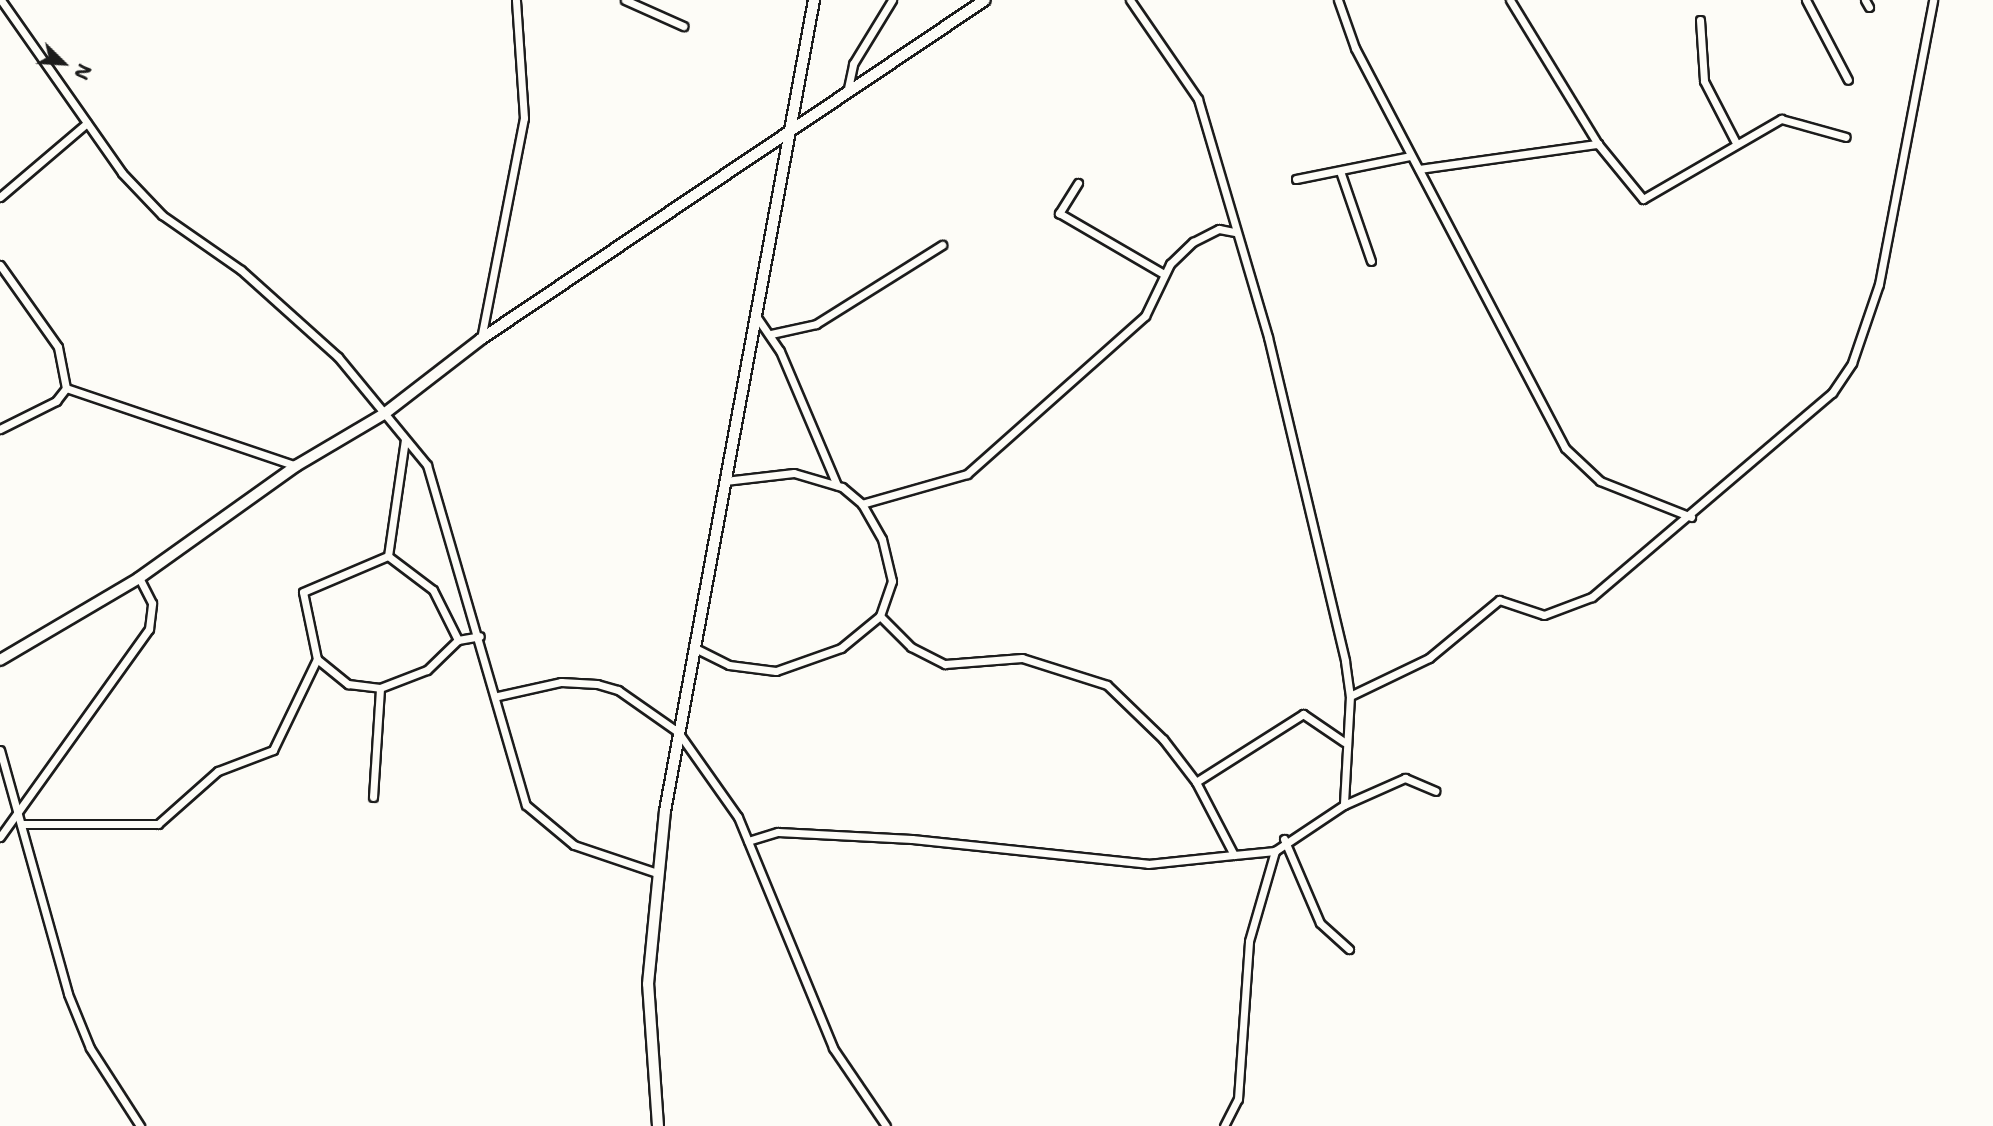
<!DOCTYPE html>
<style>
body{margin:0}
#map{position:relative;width:1993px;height:1126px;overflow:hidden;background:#fdfcf7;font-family:"Shantell Sans",sans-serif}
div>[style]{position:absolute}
.roads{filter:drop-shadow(2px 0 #1c1c1c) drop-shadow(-2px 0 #1c1c1c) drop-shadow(0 2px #1c1c1c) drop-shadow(0 -2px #1c1c1c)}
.street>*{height:7px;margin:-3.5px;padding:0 3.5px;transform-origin:3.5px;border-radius:3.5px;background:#fdfcf7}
.secondary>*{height:10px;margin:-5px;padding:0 5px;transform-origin:5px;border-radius:5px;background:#fdfcf7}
span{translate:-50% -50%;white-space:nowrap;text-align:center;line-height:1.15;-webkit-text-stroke:5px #fdfcf7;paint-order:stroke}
.north{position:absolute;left:28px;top:28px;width:70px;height:70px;-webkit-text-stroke:5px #fdfcf7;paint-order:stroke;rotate:114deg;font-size:19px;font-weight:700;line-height:28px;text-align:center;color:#1c1c1c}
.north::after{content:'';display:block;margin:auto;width:24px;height:32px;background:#1c1c1c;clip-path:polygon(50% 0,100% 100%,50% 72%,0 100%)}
</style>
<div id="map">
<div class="roads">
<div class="street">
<div style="left:1px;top:0;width:211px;rotate:55deg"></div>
<div style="left:122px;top:173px;width:58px;rotate:46.4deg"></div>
<div style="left:162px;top:215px;width:96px;rotate:34.8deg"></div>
<div style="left:241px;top:270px;width:130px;rotate:41.9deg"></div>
<div style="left:338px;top:357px;width:140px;rotate:50.5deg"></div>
<div style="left:427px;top:465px;width:354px;rotate:73.8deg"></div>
<div style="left:526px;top:805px;width:62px;rotate:39.8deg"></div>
<div style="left:574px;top:845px;width:88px;rotate:18.6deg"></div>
<div style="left:625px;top:0;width:64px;rotate:24.1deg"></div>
<div style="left:1130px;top:0;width:120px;rotate:55.5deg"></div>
<div style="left:1198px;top:99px;width:248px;rotate:73.6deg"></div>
<div style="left:1268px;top:337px;width:333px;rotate:76.6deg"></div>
<div style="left:1345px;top:661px;width:35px;rotate:82deg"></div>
<div style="left:1350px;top:696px;width:109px;rotate:93.2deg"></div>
<div style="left:1338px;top:0;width:51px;rotate:70.5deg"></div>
<div style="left:1355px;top:48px;width:452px;rotate:62.3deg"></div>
<div style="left:1565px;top:448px;width:48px;rotate:43.3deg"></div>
<div style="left:1600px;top:481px;width:98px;rotate:21.6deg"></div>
<div style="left:1510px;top:0;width:169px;rotate:58.6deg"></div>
<div style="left:1598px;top:144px;width:71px;rotate:50.7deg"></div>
<div style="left:1643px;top:199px;width:160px;rotate:-30.1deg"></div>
<div style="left:1781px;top:119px;width:67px;rotate:15.5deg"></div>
<div style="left:1806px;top:0;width:90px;rotate:62.3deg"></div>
<div style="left:1865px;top:0;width:8px;rotate:60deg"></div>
<div style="left:1700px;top:20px;width:61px;rotate:86.2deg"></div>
<div style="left:1704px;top:81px;width:68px;rotate:62.7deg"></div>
<div style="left:847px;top:93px;width:30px;rotate:-78deg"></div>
<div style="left:853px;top:64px;width:75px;rotate:-58.6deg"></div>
<div style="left:1419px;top:169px;width:181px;rotate:-8deg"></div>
<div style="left:1340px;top:171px;width:95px;rotate:71deg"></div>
<div style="left:1296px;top:179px;width:116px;rotate:-11.4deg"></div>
<div style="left:1078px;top:183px;width:36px;rotate:122deg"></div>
<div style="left:1059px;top:213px;width:121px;rotate:30.2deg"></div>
<div style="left:0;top:197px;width:114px;rotate:-40.4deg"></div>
<div style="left:0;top:265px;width:100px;rotate:54.7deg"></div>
<div style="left:58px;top:347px;width:42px;rotate:79deg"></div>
<div style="left:66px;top:388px;width:243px;rotate:18.7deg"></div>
<div style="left:756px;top:316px;width:42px;rotate:55.6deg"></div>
<div style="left:780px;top:351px;width:146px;rotate:67deg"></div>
<div style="left:771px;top:334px;width:46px;rotate:-12.5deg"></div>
<div style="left:816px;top:324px;width:149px;rotate:-32.1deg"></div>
<div style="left:481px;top:339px;width:225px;rotate:-79deg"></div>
<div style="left:524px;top:118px;width:118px;rotate:-93.9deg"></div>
<div style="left:0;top:429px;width:63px;rotate:-26.6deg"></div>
<div style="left:56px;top:401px;width:16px;rotate:-52deg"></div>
<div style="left:725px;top:481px;width:69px;rotate:-6.6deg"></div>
<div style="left:794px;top:473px;width:50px;rotate:16.3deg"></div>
<div style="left:842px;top:487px;width:26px;rotate:40deg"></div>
<div style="left:862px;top:504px;width:40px;rotate:60.3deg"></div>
<div style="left:882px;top:539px;width:43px;rotate:76.6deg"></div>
<div style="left:892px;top:581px;width:37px;rotate:109deg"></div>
<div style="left:862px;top:504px;width:109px;rotate:-15.9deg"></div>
<div style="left:967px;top:474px;width:238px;rotate:-41.6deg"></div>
<div style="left:1145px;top:316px;width:58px;rotate:-64.3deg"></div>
<div style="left:1170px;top:264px;width:32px;rotate:-44deg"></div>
<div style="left:1193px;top:242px;width:29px;rotate:-27deg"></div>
<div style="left:1219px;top:229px;width:15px;rotate:11deg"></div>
<div style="left:388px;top:556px;width:56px;rotate:37.1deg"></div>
<div style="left:433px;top:590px;width:56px;rotate:63.4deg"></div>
<div style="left:693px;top:647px;width:40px;rotate:26.6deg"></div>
<div style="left:729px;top:665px;width:47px;rotate:7.3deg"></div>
<div style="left:776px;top:671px;width:69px;rotate:-19.5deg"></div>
<div style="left:841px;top:648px;width:50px;rotate:-39.4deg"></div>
<div style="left:880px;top:616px;width:44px;rotate:45deg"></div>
<div style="left:911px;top:647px;width:38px;rotate:27deg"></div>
<div style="left:945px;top:664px;width:77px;rotate:-4.5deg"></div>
<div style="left:1022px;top:658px;width:89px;rotate:17.6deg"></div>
<div style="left:1107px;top:685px;width:78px;rotate:44deg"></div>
<div style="left:1163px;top:739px;width:54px;rotate:52.5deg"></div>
<div style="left:317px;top:659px;width:40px;rotate:39deg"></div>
<div style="left:348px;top:684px;width:32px;rotate:7deg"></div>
<div style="left:380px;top:688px;width:50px;rotate:-21deg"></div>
<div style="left:427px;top:670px;width:43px;rotate:-44.1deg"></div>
<div style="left:458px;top:640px;width:22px;rotate:-10deg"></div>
<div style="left:498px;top:696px;width:65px;rotate:-12.5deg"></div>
<div style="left:561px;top:682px;width:36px;rotate:3deg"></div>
<div style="left:597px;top:684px;width:22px;rotate:16deg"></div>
<div style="left:618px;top:690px;width:73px;rotate:35deg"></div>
<div style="left:678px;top:732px;width:104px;rotate:54.8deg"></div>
<div style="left:738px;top:817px;width:250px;rotate:67.6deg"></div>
<div style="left:833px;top:1048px;width:94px;rotate:55.8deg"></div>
<div style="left:1350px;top:696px;width:88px;rotate:-25.7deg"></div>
<div style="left:1429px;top:658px;width:91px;rotate:-39.6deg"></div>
<div style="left:1499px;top:600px;width:47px;rotate:18.4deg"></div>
<div style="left:1544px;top:615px;width:51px;rotate:-20.6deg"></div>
<div style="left:1592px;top:597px;width:315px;rotate:-40.4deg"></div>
<div style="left:1832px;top:393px;width:36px;rotate:-56deg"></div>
<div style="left:1852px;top:363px;width:83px;rotate:-71.1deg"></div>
<div style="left:1879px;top:284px;width:289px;rotate:-79.2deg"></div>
<div style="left:0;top:750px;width:253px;rotate:74.4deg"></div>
<div style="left:68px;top:994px;width:58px;rotate:67.8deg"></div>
<div style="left:90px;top:1048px;width:93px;rotate:57.3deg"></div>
<div style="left:373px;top:797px;width:109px;rotate:-86.3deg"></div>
<div style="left:21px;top:824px;width:137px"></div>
<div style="left:158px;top:824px;width:80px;rotate:-41.5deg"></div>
<div style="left:218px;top:771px;width:59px;rotate:-20.9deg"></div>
<div style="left:273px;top:750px;width:101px;rotate:-64.2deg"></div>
<div style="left:317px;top:659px;width:68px;rotate:-101.8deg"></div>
<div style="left:303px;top:592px;width:92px;rotate:-23deg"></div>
<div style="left:388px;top:556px;width:117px;rotate:-81.7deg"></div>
<div style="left:0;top:837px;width:256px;rotate:-54.4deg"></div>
<div style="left:149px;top:629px;width:26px;rotate:-83deg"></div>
<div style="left:152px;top:603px;width:28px;rotate:-117deg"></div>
<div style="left:1284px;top:839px;width:91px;rotate:66.8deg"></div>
<div style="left:1320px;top:923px;width:39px;rotate:42deg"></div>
<div style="left:748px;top:841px;width:31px;rotate:-17deg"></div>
<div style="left:778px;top:832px;width:134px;rotate:3deg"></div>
<div style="left:912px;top:839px;width:237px;rotate:6deg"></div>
<div style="left:1148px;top:864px;width:86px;rotate:-6deg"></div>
<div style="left:1275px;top:851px;width:41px;rotate:174.4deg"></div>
<div style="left:1234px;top:855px;width:82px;rotate:-117.5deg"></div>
<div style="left:1196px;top:782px;width:127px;rotate:-32.4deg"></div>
<div style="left:1303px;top:714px;width:50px;rotate:34.3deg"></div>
<div style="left:1224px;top:1126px;width:30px;rotate:-63deg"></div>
<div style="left:1238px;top:1099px;width:158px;rotate:-86deg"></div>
<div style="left:1249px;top:941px;width:94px;rotate:-73.9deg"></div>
<div style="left:1275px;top:851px;width:83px;rotate:-33.7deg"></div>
<div style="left:1344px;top:805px;width:67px;rotate:-23.9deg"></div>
<div style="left:1405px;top:778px;width:33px;rotate:23deg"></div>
</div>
<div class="secondary">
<div style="left:0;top:660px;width:161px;rotate:-30.5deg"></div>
<div style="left:139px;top:578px;width:193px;rotate:-35.5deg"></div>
<div style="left:296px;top:466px;width:102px;rotate:-30.6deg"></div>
<div style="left:384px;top:414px;width:123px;rotate:-37.7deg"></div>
<div style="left:481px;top:339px;width:607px;rotate:-33.93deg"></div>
<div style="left:658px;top:1126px;width:142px;rotate:-94deg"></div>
<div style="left:648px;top:984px;width:174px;rotate:-84.4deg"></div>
<div style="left:665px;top:811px;width:825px;rotate:-79.59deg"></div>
</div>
</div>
<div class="north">N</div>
</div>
